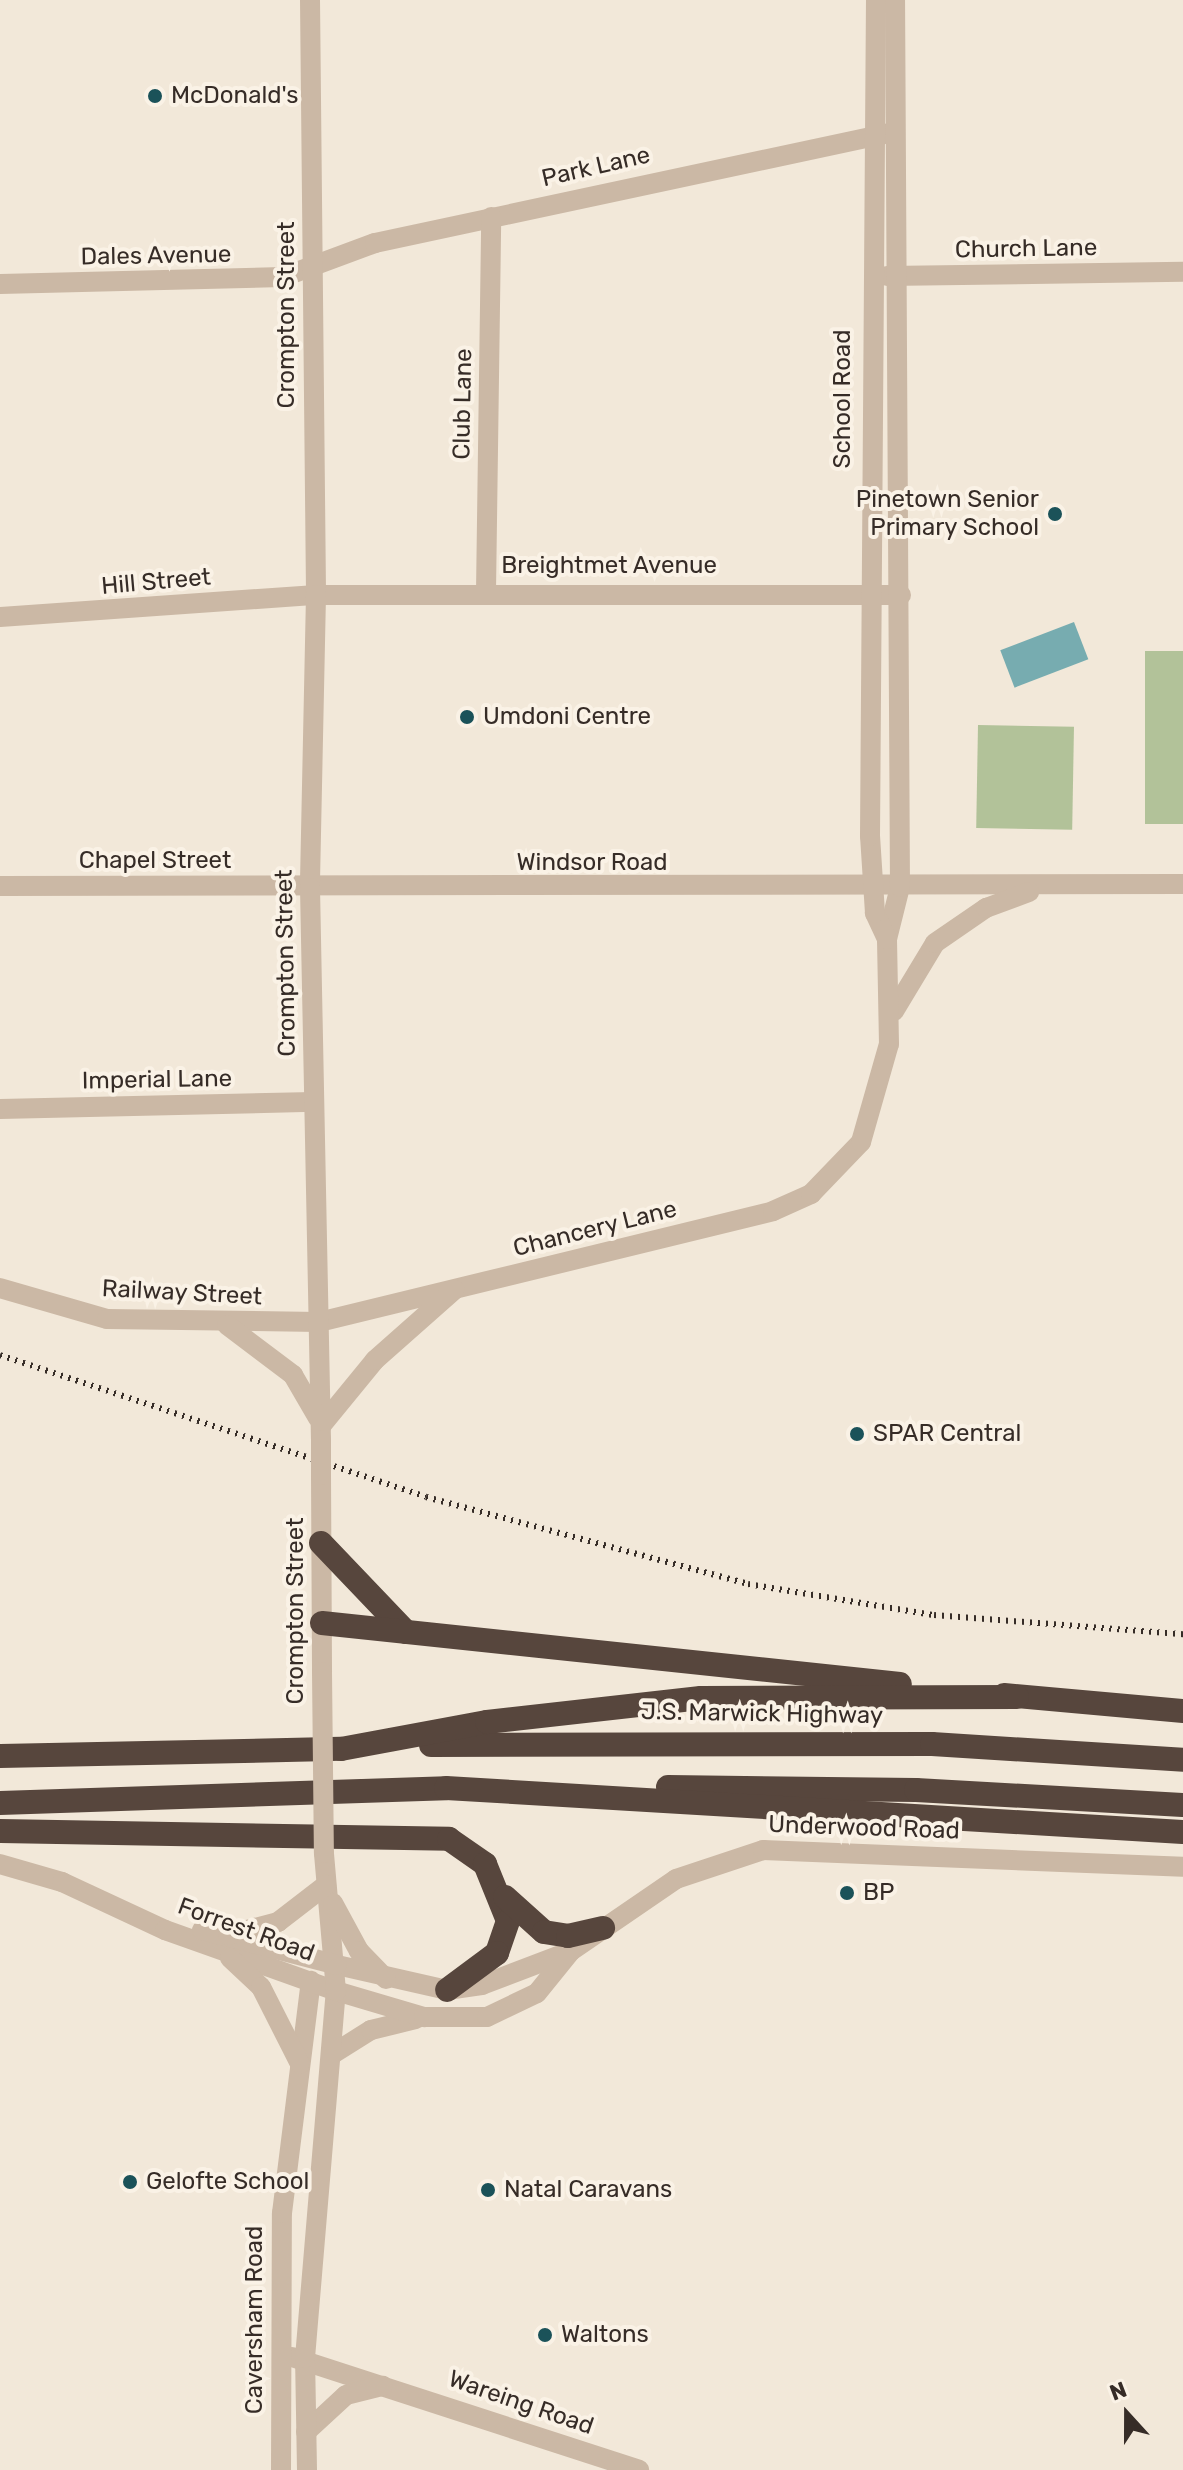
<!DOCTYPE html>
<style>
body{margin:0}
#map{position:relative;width:1183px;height:2470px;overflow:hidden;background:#f2e8d9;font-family:Rubik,sans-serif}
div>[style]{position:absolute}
.green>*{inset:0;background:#b2c299;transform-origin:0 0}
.water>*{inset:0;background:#77acb0;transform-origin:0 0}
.minor>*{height:20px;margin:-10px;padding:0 10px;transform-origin:10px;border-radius:10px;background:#cbb8a5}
.tertiary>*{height:20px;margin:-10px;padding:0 10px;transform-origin:10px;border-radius:10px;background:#cbb8a5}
.motorway>*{height:24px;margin:-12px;padding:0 12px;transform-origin:12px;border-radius:12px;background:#57463d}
.rail>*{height:6px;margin-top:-3px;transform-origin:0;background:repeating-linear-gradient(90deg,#362c27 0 2px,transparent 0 8px)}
.tertiary-bridge>*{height:20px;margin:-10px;padding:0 10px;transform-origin:10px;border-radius:10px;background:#cbb8a5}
.dots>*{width:22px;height:22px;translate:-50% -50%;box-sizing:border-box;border:4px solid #faf2e6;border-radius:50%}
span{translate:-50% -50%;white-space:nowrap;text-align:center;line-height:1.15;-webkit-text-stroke:8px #faf2e6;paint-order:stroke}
.poi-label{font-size:24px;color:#362c27}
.left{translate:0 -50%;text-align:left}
.right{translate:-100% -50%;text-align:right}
.street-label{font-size:24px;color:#362c27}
.north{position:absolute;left:1087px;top:2374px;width:80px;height:80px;-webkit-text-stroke:6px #faf2e6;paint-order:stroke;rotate:339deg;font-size:22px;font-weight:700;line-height:32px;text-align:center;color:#362c27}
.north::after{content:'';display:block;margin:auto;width:28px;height:36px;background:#362c27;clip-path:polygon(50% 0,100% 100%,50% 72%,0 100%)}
</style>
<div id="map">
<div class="green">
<div style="left:1145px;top:651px;width:38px;height:173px"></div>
<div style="left:978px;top:725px;width:96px;height:103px;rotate:1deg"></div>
</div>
<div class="water">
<div style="left:1074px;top:622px;width:40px;height:79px;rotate:69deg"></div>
</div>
<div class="minor">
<div style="left:887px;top:276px;width:296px;rotate:-0.8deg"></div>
<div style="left:0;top:284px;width:283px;rotate:-1.4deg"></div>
<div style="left:283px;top:277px;width:98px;rotate:-20.3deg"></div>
<div style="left:375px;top:243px;width:526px;rotate:-12.08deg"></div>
<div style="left:486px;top:592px;width:375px;rotate:-89.2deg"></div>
<div style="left:0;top:617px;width:317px;rotate:-4deg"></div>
<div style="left:316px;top:595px;width:585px"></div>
<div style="left:0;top:886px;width:1183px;rotate:-0.1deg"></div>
<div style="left:887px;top:939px;width:54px;rotate:-76deg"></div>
<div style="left:900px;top:887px;width:887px;rotate:-90.32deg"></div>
<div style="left:894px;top:1011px;width:79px;rotate:-58.9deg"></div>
<div style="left:935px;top:943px;width:62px;rotate:-34.5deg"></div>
<div style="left:986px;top:908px;width:46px;rotate:-20.4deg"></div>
<div style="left:0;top:1109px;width:314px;rotate:-1.3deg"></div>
<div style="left:0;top:1288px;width:111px;rotate:16.2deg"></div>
<div style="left:107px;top:1319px;width:212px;rotate:0.8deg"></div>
<div style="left:319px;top:1322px;width:467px;rotate:-13.7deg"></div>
<div style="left:773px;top:1211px;width:42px;rotate:-24.1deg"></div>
<div style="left:811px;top:1194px;width:72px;rotate:-46.1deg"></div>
<div style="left:861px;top:1142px;width:102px;rotate:-74.1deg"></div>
<div style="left:889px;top:1044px;width:105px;rotate:-91.1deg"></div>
<div style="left:887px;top:939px;width:29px;rotate:-115deg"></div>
<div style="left:875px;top:913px;width:77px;rotate:-93.7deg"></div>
<div style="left:870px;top:836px;width:836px;rotate:-89.59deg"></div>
<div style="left:337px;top:1965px;width:113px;rotate:12.8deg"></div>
<div style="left:447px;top:1990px;width:35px;rotate:-8deg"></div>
<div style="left:482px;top:1985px;width:95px;rotate:-20.9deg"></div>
<div style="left:571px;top:1951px;width:127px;rotate:-34.4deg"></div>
<div style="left:676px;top:1879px;width:92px;rotate:-18.4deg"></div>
<div style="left:763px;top:1850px;width:420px;rotate:2.3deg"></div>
<div style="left:331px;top:2055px;width:47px;rotate:-32deg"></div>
<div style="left:371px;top:2030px;width:46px;rotate:-13.7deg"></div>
<div style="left:292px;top:2357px;width:365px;rotate:18deg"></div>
<div style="left:306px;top:2432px;width:54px;rotate:-42.8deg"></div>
<div style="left:346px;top:2395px;width:38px;rotate:-14deg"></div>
<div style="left:281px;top:2470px;width:257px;rotate:-89.8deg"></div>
<div style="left:282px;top:2213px;width:234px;rotate:-82.9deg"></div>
<div style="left:307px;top:2470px;width:112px;rotate:-91deg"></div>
<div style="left:305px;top:2358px;width:368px;rotate:-85.2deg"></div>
<div style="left:336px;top:1991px;width:92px;rotate:16.5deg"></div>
<div style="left:424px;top:2017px;width:63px"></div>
<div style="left:487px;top:2017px;width:55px;rotate:-25.6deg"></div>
<div style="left:537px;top:1993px;width:54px;rotate:-51deg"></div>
</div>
<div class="tertiary">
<div style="left:310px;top:0;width:595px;rotate:89.42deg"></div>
<div style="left:316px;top:595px;width:293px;rotate:91.2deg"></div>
<div style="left:310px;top:888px;width:552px;rotate:88.86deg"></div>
<div style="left:227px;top:1325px;width:83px;rotate:37.1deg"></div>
<div style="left:293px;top:1375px;width:50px;rotate:59.8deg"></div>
<div style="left:321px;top:1426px;width:85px;rotate:-50.7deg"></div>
<div style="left:375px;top:1360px;width:106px;rotate:-41.5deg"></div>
<div style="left:321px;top:1475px;width:197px;rotate:89.7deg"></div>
<div style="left:0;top:1864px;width:65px;rotate:16.2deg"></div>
<div style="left:62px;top:1882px;width:114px;rotate:25deg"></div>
<div style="left:165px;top:1930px;width:182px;rotate:19.6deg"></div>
<div style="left:336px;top:1991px;width:139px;rotate:-95deg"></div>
<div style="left:333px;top:1903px;width:55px;rotate:61.6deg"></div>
<div style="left:359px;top:1951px;width:39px;rotate:46deg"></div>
<div style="left:202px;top:1930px;width:139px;rotate:14.5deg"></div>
<div style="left:228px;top:1935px;width:52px;rotate:-14.6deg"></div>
<div style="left:278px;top:1922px;width:61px;rotate:-37.6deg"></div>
<div style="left:230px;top:1958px;width:42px;rotate:43.1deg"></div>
<div style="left:261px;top:1987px;width:86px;rotate:63.1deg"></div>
</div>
<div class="motorway">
<div style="left:321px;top:1543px;width:123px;rotate:46.3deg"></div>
<div style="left:322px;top:1623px;width:581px;rotate:6.02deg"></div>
<div style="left:1004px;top:1695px;width:180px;rotate:5.1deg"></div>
<div style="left:431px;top:1745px;width:501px;rotate:-0.11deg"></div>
<div style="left:932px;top:1744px;width:252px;rotate:3.6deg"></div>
<div style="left:0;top:1756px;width:341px;rotate:-1.2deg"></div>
<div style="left:341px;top:1749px;width:148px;rotate:-10.5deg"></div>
<div style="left:487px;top:1722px;width:215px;rotate:-6.4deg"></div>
<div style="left:701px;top:1698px;width:316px;rotate:-0.2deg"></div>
<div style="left:668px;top:1787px;width:248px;rotate:0.7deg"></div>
<div style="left:916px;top:1790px;width:267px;rotate:3.2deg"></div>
<div style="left:0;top:1803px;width:446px;rotate:-1.9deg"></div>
<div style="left:446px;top:1788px;width:738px;rotate:3.42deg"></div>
<div style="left:0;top:1831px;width:449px;rotate:1deg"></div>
<div style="left:449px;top:1839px;width:44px;rotate:34.8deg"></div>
<div style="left:485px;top:1864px;width:61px;rotate:68deg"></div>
<div style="left:508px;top:1921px;width:34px;rotate:109deg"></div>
<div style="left:497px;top:1953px;width:62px;rotate:143.5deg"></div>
<div style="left:505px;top:1897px;width:52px;rotate:41.9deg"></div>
<div style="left:544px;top:1932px;width:24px;rotate:9deg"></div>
<div style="left:568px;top:1936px;width:36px;rotate:-13deg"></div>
</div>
<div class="rail">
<div style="left:0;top:1355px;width:449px;rotate:18.4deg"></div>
<div style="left:426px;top:1497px;width:334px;rotate:15.1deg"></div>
<div style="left:748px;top:1584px;width:189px;rotate:9.5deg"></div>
<div style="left:934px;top:1615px;width:250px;rotate:4.4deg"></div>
</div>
<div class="tertiary-bridge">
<div style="left:321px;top:1475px;width:35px;rotate:-90deg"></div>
<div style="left:322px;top:1672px;width:181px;rotate:89.4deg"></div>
</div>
<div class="dots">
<div style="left:155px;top:96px;background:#1b5259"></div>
<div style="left:1055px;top:514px;background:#1b5259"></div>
<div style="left:467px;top:717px;background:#1b5259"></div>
<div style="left:857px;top:1434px;background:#1b5259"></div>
<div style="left:847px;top:1893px;background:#1b5259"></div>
<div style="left:130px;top:2182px;background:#1b5259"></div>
<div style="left:488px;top:2190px;background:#1b5259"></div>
<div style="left:545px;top:2335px;background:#1b5259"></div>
</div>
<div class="poi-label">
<span class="left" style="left:171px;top:96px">McDonald's</span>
<span class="right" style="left:1039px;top:514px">Pinetown Senior<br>Primary School</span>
<span class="left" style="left:483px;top:717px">Umdoni Centre</span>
<span class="left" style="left:873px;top:1434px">SPAR Central</span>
<span class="left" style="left:863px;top:1893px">BP</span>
<span class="left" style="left:146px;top:2182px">Gelofte School</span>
<span class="left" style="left:504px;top:2190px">Natal Caravans</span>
<span class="left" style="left:561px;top:2335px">Waltons</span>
</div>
<div class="street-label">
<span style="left:596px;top:167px;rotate:-13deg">Park Lane</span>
<span style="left:1026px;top:249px;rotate:-1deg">Church Lane</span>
<span style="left:156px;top:256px;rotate:-1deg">Dales Avenue</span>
<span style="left:287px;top:315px;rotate:-90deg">Crompton Street</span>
<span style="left:843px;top:399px;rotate:-90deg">School Road</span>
<span style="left:463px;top:404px;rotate:-89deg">Club Lane</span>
<span style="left:609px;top:566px">Breightmet Avenue</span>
<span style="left:156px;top:582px;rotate:-5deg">Hill Street</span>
<span style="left:155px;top:861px">Chapel Street</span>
<span style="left:592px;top:863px">Windsor Road</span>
<span style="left:286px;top:963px;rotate:-91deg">Crompton Street</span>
<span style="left:157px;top:1080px;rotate:-1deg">Imperial Lane</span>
<span style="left:595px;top:1229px;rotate:-14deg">Chancery Lane</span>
<span style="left:182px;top:1293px;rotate:3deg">Railway Street</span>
<span style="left:296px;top:1611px;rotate:-90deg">Crompton Street</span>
<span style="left:762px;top:1714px;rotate:1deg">J.S. Marwick Highway</span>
<span style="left:864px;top:1828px;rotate:2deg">Underwood Road</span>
<span style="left:246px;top:1930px;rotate:20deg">Forrest Road</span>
<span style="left:255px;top:2320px;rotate:-90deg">Caversham Road</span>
<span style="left:521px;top:2403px;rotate:19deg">Wareing Road</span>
</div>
<div class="north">N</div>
</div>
